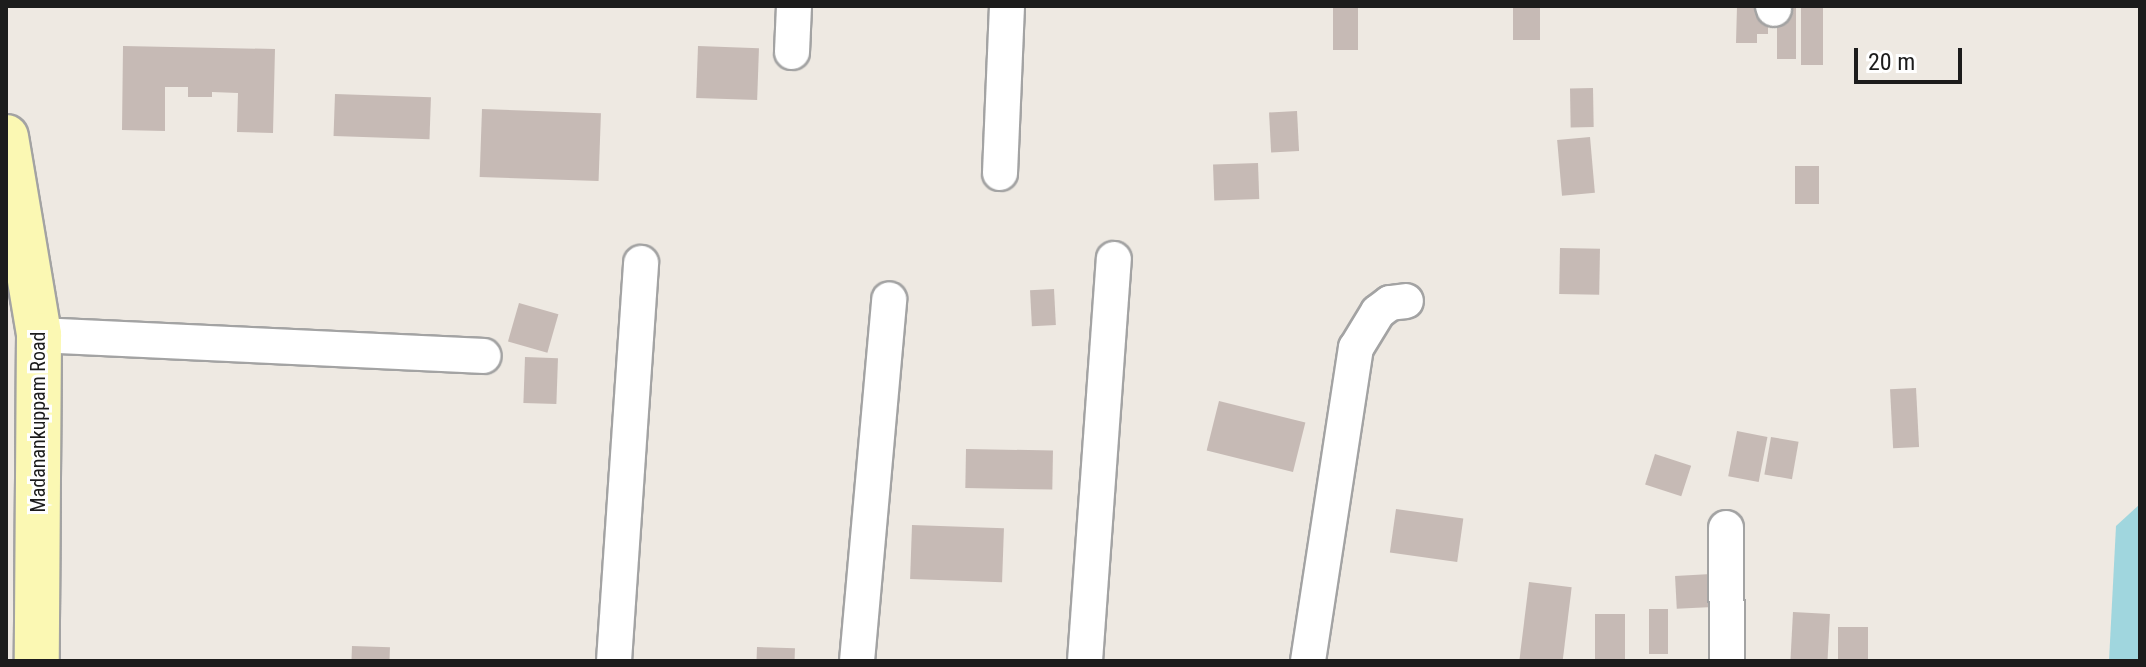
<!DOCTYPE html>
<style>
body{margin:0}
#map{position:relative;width:2146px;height:667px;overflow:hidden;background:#eee9e2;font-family:"Roboto Condensed",sans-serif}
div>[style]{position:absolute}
.water>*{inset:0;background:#a0d6de}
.building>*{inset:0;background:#c6bab5;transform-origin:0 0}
.roads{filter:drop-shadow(2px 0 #a3a3a3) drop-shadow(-2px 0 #a3a3a3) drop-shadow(0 2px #a3a3a3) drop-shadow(0 -2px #a3a3a3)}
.minor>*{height:34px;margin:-17px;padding:0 17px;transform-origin:17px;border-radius:17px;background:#fff}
.secondary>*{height:44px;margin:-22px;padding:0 22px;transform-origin:22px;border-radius:22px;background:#fbf8b3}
span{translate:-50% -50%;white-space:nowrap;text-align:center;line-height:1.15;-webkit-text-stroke:6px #fff;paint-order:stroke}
.street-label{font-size:20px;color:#1c1c1c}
.frame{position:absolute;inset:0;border:8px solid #1c1c1c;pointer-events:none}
.scale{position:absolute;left:1854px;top:48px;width:108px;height:36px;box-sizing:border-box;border:4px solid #1c1c1c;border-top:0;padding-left:10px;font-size:24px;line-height:28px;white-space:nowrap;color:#1c1c1c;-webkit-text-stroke:6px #fff;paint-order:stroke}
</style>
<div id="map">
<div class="water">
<div style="clip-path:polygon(2140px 504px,2140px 661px,2109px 661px,2116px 526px)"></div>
</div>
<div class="building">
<div style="left:1513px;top:6px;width:27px;height:34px"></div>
<div style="clip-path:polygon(1737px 6px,1757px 6px,1757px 16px,1768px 16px,1768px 34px,1757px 34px,1757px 43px,1736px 43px)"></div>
<div style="left:1777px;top:6px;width:19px;height:53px"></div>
<div style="left:1801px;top:6px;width:22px;height:59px"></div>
<div style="left:1333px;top:7px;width:25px;height:43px"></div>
<div style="clip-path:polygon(123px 46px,275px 49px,273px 133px,237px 132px,238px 93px,212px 92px,212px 97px,188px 97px,188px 87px,165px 87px,165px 131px,122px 130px)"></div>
<div style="left:698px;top:46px;width:61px;height:52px;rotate:2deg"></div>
<div style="left:1593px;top:88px;width:39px;height:23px;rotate:89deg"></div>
<div style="left:335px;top:94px;width:96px;height:42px;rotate:2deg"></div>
<div style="left:482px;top:109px;width:119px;height:68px;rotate:2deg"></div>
<div style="left:1297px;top:111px;width:40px;height:28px;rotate:87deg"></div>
<div style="left:1590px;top:137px;width:56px;height:33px;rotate:85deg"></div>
<div style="left:1258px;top:163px;width:36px;height:45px;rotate:88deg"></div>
<div style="left:1795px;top:166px;width:24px;height:38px"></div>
<div style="left:1560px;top:248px;width:40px;height:46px;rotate:1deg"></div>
<div style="left:1054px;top:289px;width:36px;height:24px;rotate:87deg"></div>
<div style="left:519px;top:303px;width:41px;height:40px;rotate:16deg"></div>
<div style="left:525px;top:357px;width:33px;height:46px;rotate:2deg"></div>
<div style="left:1916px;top:388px;width:59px;height:26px;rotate:87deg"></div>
<div style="left:1219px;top:401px;width:89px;height:51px;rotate:14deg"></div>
<div style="left:1737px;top:431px;width:31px;height:46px;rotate:11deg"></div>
<div style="left:1771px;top:437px;width:28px;height:38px;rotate:10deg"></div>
<div style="left:966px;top:449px;width:87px;height:39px;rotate:1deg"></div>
<div style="left:1655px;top:454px;width:38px;height:32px;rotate:18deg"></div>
<div style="left:1396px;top:509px;width:68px;height:44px;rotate:8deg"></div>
<div style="left:912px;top:525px;width:92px;height:54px;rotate:2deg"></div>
<div style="left:1711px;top:574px;width:33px;height:36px;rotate:87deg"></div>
<div style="left:1529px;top:582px;width:43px;height:79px;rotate:7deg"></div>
<div style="left:1649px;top:609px;width:19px;height:45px"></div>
<div style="left:1793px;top:612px;width:37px;height:49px;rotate:3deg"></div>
<div style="left:1595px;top:614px;width:30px;height:47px"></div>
<div style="left:1868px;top:627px;width:34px;height:30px;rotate:90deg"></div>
<div style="left:352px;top:646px;width:38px;height:15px;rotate:2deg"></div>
<div style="left:757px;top:647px;width:38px;height:14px;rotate:2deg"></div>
</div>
<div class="roads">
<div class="minor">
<div style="left:1773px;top:6px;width:3px;rotate:72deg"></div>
<div style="left:792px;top:52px;width:46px;rotate:-87.5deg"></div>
<div style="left:1000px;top:173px;width:167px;rotate:-87.6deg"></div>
<div style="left:39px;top:335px;width:445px;rotate:2.7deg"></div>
<div style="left:1726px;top:528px;width:133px;rotate:89.6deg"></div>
<div style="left:614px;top:661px;width:399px;rotate:-86.1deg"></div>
<div style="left:857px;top:661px;width:363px;rotate:-84.9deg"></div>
<div style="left:1085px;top:661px;width:403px;rotate:-85.9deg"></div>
<div style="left:1308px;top:661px;width:317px;rotate:-81.3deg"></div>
<div style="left:1356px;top:348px;width:42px;rotate:-58.6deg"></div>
<div style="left:1378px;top:312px;width:15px;rotate:-37deg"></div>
<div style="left:1390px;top:303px;width:16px;rotate:-7deg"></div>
</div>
<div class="secondary">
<div style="left:6px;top:137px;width:201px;rotate:80.5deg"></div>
<div style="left:39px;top:335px;width:326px;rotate:90.4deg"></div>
</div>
</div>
<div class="street-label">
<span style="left:38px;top:422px;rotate:-90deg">Madanankuppam Road</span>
</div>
<div class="frame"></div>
<div class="scale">20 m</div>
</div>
